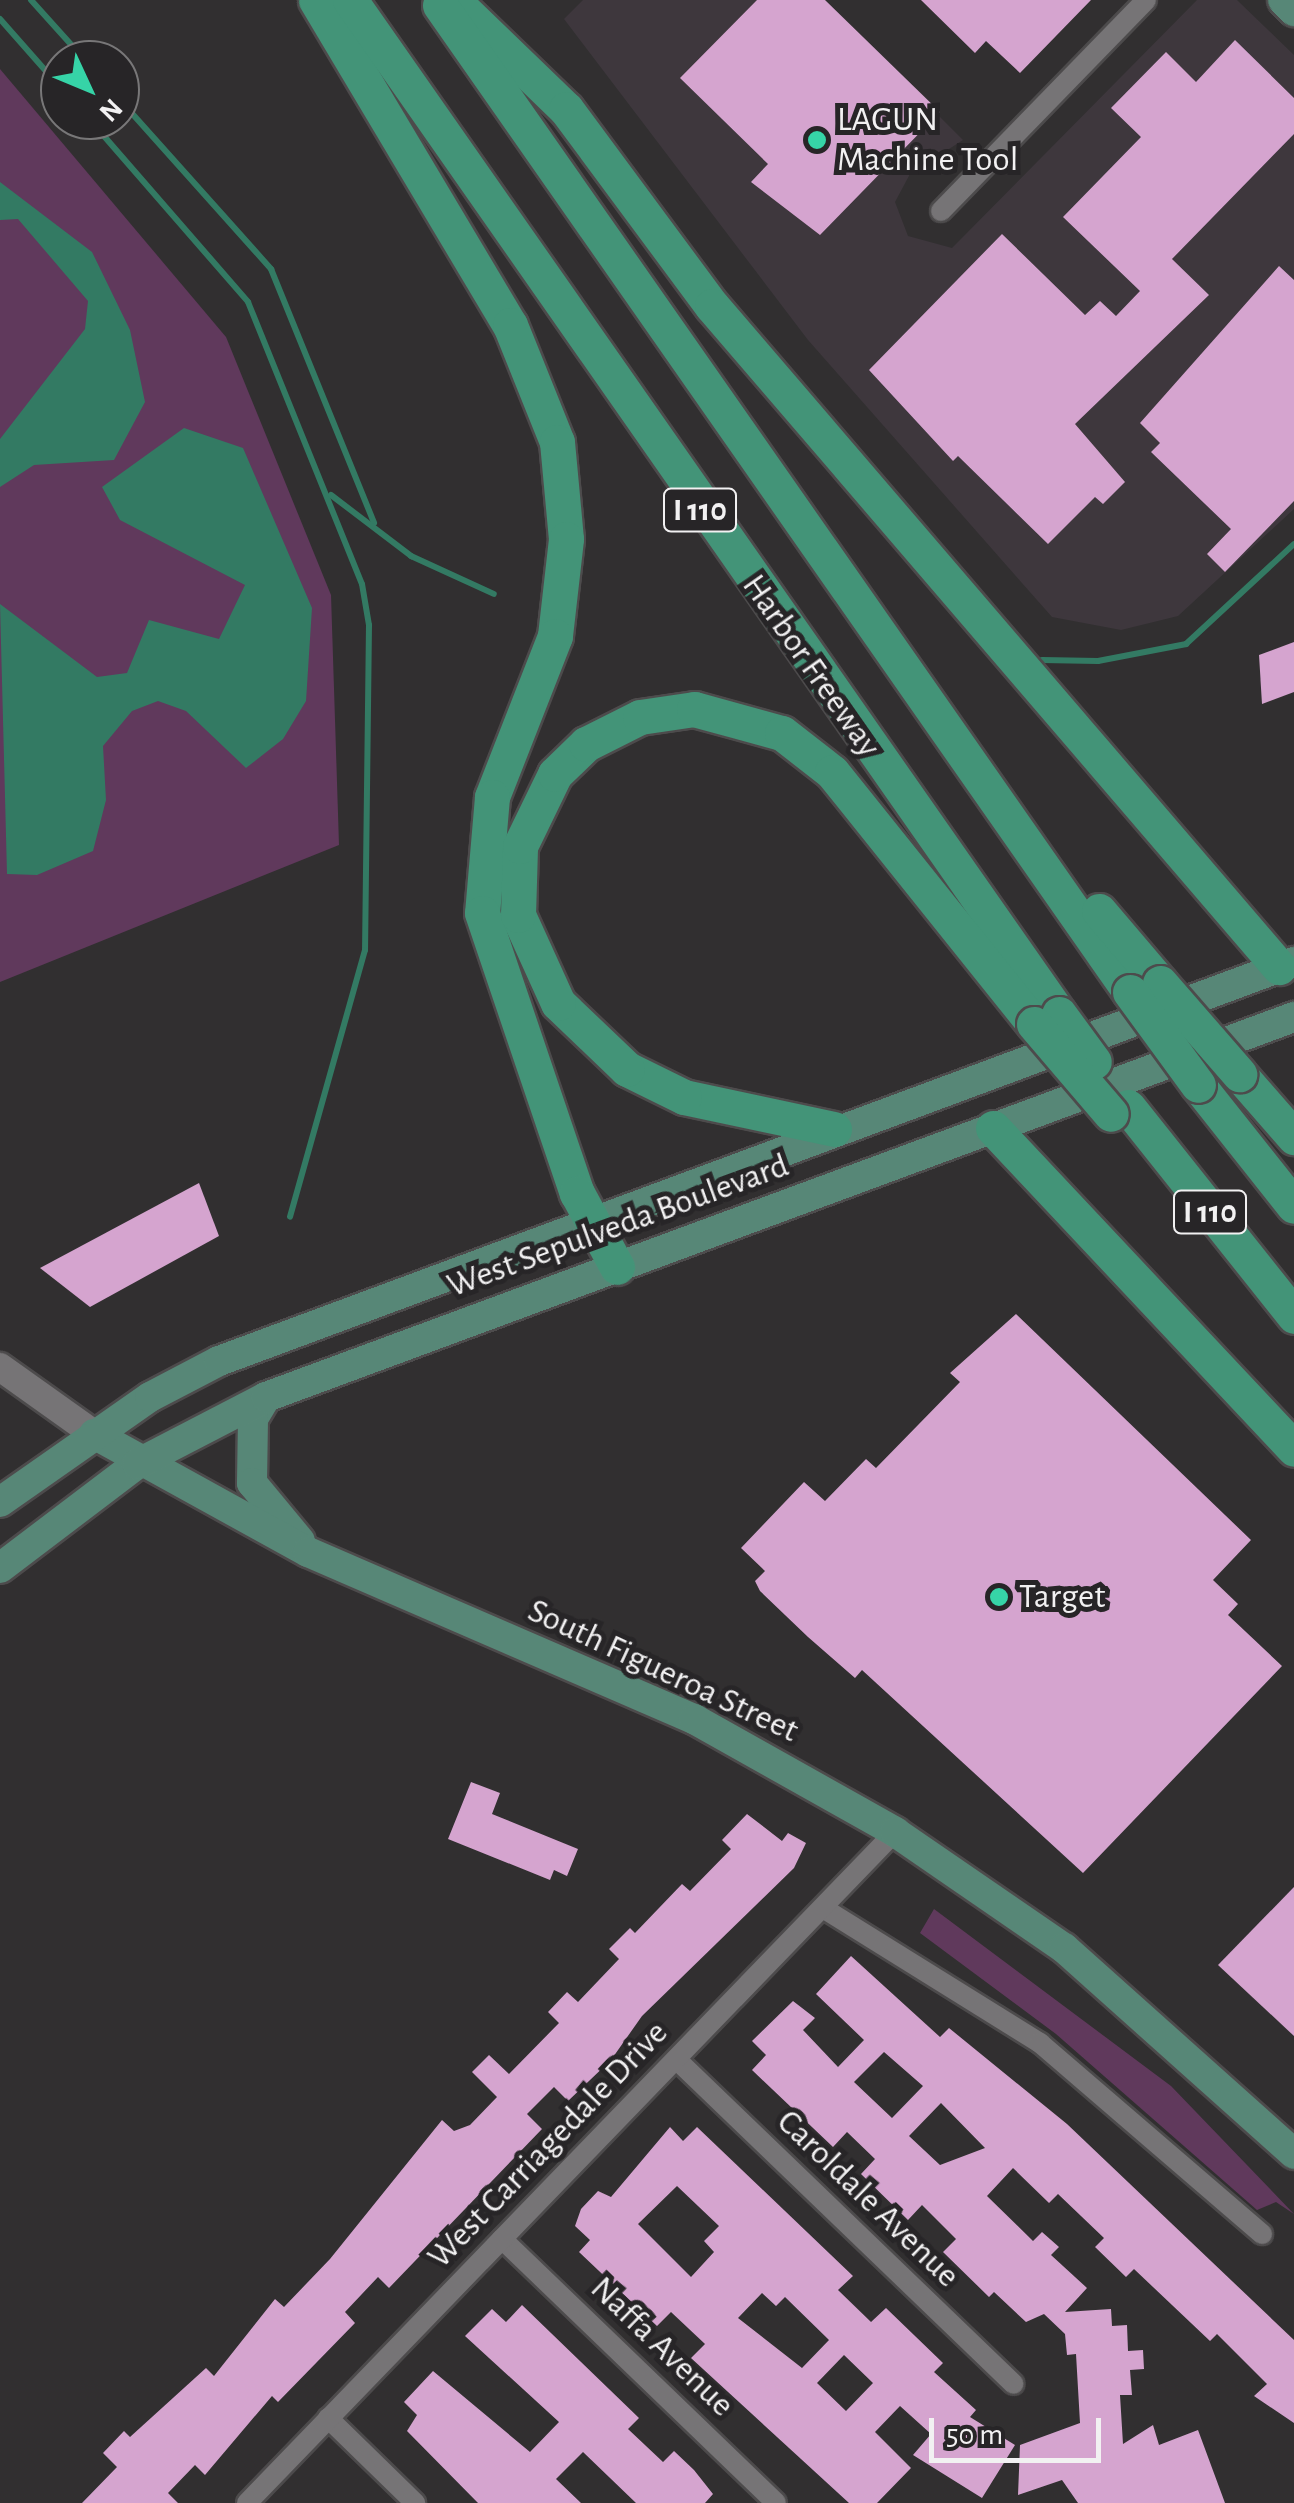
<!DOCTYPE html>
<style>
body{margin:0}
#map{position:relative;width:1294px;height:2503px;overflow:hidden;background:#312f30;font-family:"Alegreya Sans",sans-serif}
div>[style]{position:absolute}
.built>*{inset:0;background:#3e373d}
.green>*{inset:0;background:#60395c}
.water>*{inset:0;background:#337a63}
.stream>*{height:6px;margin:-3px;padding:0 3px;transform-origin:3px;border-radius:3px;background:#337a63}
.building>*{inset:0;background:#d5a4cf}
.roads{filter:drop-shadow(2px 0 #4d4b4c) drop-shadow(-2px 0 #4d4b4c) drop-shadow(0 2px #4d4b4c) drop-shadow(0 -2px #4d4b4c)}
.street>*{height:20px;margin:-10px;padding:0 10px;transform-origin:10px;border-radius:10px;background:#767476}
.secondary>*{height:28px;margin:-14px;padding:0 14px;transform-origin:14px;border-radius:14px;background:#767476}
.primary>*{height:30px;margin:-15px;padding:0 15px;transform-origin:15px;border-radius:15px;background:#578777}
.highway>*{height:35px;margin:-17.5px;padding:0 17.5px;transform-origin:17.5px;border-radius:17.5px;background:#439478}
.bridges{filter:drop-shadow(2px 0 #4d4b4c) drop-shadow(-2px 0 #4d4b4c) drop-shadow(0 2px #4d4b4c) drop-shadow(0 -2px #4d4b4c)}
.highway-bridge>*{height:35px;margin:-17.5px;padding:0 17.5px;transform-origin:17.5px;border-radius:17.5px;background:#439478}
.dots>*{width:28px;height:28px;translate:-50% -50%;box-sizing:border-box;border:5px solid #272527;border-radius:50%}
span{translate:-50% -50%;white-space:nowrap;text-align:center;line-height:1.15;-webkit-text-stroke:10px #272527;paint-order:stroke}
.shield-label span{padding:2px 8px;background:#272527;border:2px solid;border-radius:8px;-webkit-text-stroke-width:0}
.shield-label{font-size:32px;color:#f2f1f2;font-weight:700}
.poi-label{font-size:35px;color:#f2f1f2}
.left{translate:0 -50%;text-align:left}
.street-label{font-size:35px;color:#f2f1f2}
.north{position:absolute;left:40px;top:40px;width:100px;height:100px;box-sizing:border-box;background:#272527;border:2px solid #787778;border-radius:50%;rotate:134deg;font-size:28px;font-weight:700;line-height:40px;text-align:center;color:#f2f1f2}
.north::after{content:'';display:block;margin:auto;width:35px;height:45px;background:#36d4a7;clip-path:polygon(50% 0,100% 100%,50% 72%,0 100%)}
.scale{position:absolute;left:929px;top:2418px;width:172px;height:45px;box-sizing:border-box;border:5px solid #f2f1f2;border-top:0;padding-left:12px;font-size:30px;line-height:35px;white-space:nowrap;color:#f2f1f2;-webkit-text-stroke:8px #272527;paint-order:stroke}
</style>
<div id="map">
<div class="built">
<div style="clip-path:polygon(583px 0,823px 0,963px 140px,910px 174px,895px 202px,908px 236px,952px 248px,1197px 0,1237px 0,1294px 55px,1294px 509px,1178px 616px,1121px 630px,1052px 617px,808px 340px,564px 19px)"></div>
</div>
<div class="green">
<div style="clip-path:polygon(0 69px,226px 337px,331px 595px,339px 845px,0 982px)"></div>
<div style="clip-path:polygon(934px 1909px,1171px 2086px,1294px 2214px,1276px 2202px,1257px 2210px,1056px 2034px,920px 1933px)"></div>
</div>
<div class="water">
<div style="clip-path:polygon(0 182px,92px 252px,130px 330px,145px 402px,114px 460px,34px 465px,0 487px,0 439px,85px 329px,88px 301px,18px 219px,0 220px)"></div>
<div style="clip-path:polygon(184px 428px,243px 448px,312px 608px,306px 701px,283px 739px,246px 768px,186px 711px,158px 701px,132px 711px,103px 746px,106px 800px,93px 851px,37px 875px,7px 874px,0 604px,97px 677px,127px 673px,149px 620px,219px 639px,245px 585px,120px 520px,102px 487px)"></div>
</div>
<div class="stream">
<div style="left:31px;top:0;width:81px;rotate:48deg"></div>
<div style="left:0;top:19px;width:91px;rotate:48.6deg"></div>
<div style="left:120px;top:100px;width:227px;rotate:48.2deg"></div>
<div style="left:271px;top:269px;width:274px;rotate:67.9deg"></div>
<div style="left:90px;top:120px;width:241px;rotate:49deg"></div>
<div style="left:248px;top:302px;width:304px;rotate:68deg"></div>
<div style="left:362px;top:584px;width:42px;rotate:80.3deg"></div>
<div style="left:369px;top:625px;width:325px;rotate:90.7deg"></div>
<div style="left:365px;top:950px;width:277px;rotate:105.7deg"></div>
<div style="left:331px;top:495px;width:101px;rotate:37.3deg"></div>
<div style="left:411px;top:556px;width:91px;rotate:24.6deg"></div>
<div style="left:1042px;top:660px;width:56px;rotate:1deg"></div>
<div style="left:1098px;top:661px;width:90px;rotate:-10.9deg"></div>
<div style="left:1186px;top:644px;width:147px;rotate:-42.8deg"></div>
</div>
<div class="building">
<div style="clip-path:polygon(757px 0,825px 0,940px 112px,820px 235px,751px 182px,768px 164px,680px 78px)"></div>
<div style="clip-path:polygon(921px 0,1091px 0,1020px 73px,986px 41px,975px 53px)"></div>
<div style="clip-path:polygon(1235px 40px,1294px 98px,1294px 134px,1172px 259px,1209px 295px,1075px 424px,1125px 482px,1103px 504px,1095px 497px,1048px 544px,958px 456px,953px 461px,869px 370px,1002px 234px,1085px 315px,1100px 301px,1116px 316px,1140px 291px,1063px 217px,1141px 137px,1111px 108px,1166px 52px,1196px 82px)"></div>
<div style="clip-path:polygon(1279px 266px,1294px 280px,1294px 501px,1225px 572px,1207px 554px,1231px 529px,1151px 452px,1160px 443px,1140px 423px)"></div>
<div style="clip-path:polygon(1294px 642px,1294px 692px,1262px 704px,1259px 655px)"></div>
<div style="clip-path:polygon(199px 1183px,219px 1236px,90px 1307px,40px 1268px)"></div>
<div style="clip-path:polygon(1016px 1314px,1251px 1540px,1213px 1580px,1238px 1604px,1228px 1615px,1282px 1666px,1083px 1873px,862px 1670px,855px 1678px,808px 1637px,760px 1591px,755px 1581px,765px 1571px,741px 1548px,804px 1482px,825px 1501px,866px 1459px,876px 1468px,960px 1382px,950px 1373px)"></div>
<div style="clip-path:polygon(471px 1782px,500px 1793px,492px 1814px,578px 1849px,567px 1876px,554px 1870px,550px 1880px,448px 1839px)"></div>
<div style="clip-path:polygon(747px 1814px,782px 1841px,788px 1833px,806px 1843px,794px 1868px,642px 2016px,611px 2060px,568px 2101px,554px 2087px,527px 2114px,542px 2129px,389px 2288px,378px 2277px,345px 2312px,355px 2323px,278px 2402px,272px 2396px,205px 2475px,195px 2465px,168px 2493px,178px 2503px,82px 2503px,117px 2467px,103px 2453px,124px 2431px,130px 2437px,206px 2368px,214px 2376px,275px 2299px,284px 2307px,330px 2259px,442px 2120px,454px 2131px,470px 2125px,497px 2097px,472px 2072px,489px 2055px,509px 2074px,559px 2023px,548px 2012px,567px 1992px,578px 2002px,619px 1959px,609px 1949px,630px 1928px,635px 1933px,682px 1884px,690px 1891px,731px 1849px,722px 1840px)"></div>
<div style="clip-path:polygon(1294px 1887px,1294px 2036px,1218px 1965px)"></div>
<div style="clip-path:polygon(evenodd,851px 1956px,940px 2037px,949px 2028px,1067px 2124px,1294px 2340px,1294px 2423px,1254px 2396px,1267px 2384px,1217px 2334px,1210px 2341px,1134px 2269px,1126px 2277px,1095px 2247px,1104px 2238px,1058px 2194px,1049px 2203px,1013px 2168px,987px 2196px,1033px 2241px,1042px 2232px,1059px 2247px,1051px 2255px,1087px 2288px,1065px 2312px,1111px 2309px,1112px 2326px,1127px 2325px,1128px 2351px,1143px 2350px,1144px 2369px,1130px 2370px,1132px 2395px,1120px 2395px,1123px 2444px,1153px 2425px,1159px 2445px,1198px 2430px,1225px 2503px,1078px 2503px,1062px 2480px,1018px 2495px,1020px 2445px,1080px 2423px,1076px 2354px,1067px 2355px,1065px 2334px,1044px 2314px,1026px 2322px,994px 2292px,989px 2297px,943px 2252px,956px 2239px,922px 2205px,908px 2220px,861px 2174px,875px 2159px,847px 2132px,833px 2147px,752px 2070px,766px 2055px,752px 2041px,793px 2001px,815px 2018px,803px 2030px,838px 2067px,864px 2040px,816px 1994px,851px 1956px,884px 2052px,923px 2086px,892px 2118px,854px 2082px,884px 2052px,851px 1956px,941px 2103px,985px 2148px,940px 2165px,909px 2136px,941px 2103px)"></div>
<div style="clip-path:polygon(evenodd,670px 2127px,683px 2141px,697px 2127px,853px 2276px,838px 2290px,871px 2322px,886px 2308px,943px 2363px,934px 2372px,976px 2410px,970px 2417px,1015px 2445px,982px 2498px,913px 2455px,931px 2434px,900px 2406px,875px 2432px,911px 2468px,877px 2503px,849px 2503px,691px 2358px,705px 2344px,671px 2312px,657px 2326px,579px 2252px,590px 2240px,575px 2226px,581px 2209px,598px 2191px,611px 2197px,670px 2127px,677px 2186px,719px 2226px,704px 2241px,714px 2252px,691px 2277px,638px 2224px,677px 2186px,670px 2127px,762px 2293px,776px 2306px,785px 2297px,829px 2340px,802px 2368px,738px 2318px,762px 2293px,670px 2127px,844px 2355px,873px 2383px,846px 2411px,817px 2383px,844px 2355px)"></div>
<div style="clip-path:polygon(522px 2305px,639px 2418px,628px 2429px,663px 2462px,674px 2451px,694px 2470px,713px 2494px,705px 2503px,636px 2503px,583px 2452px,556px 2479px,581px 2503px,478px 2503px,407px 2431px,417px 2415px,404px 2402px,433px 2371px,530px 2452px,559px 2422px,465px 2336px,492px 2309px,506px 2322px)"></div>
</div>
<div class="roads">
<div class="street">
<div style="left:941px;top:211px;width:294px;rotate:-45.8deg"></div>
<div style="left:823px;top:1908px;width:256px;rotate:31.9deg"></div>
<div style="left:1040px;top:2043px;width:293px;rotate:40.7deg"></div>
<div style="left:677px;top:2060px;width:467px;rotate:43.9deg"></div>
<div style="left:502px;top:2239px;width:380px;rotate:43.9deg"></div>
<div style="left:328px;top:2418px;width:122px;rotate:44.3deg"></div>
<div style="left:247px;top:2503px;width:933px;rotate:-46deg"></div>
</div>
<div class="secondary">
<div style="left:0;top:1367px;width:115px;rotate:35.5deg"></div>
</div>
<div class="primary">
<div style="left:1283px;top:0;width:16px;rotate:45deg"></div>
<div style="left:266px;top:1397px;width:26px;rotate:121deg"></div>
<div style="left:253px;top:1419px;width:64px;rotate:90.9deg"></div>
<div style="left:252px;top:1483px;width:75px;rotate:50.4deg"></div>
<div style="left:94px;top:1434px;width:244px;rotate:28.9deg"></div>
<div style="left:308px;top:1552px;width:421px;rotate:23.4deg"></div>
<div style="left:694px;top:1719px;width:231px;rotate:29.3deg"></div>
<div style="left:895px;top:1832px;width:205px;rotate:34.5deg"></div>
<div style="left:1064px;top:1948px;width:309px;rotate:41.8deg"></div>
<div style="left:0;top:1502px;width:183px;rotate:-35deg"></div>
<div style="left:150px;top:1397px;width:78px;rotate:-27.6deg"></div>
<div style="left:219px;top:1361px;width:1147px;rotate:-20.36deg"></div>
<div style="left:0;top:1568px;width:172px;rotate:-37.2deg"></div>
<div style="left:137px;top:1464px;width:145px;rotate:-27.4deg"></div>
<div style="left:266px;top:1397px;width:1096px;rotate:-20.29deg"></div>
</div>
<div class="highway">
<div style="left:316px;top:0;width:378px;rotate:59.2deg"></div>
<div style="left:510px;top:325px;width:126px;rotate:68.1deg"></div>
<div style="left:557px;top:442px;width:97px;rotate:84.7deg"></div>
<div style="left:566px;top:539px;width:98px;rotate:96.5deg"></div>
<div style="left:555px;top:636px;width:173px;rotate:111.4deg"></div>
<div style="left:492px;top:797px;width:116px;rotate:94.9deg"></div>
<div style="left:482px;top:913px;width:296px;rotate:71.3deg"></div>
<div style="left:577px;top:1193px;width:84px;rotate:61.6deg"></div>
<div style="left:350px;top:0;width:1237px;rotate:55.04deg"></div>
<div style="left:453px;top:0;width:157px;rotate:44deg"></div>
<div style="left:566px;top:109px;width:245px;rotate:53.5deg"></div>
<div style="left:712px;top:306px;width:871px;rotate:49.38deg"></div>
<div style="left:440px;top:5px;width:1204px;rotate:55.04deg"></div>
<div style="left:1099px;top:911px;width:94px;rotate:49.7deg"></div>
<div style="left:1239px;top:1074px;width:84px;rotate:48.9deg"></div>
<div style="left:1198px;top:1085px;width:154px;rotate:51.6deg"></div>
<div style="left:1128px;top:1107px;width:267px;rotate:51.5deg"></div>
<div style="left:993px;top:1128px;width:440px;rotate:46.8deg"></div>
<div style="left:834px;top:1129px;width:153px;rotate:-168deg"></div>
<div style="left:684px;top:1097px;width:64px;rotate:-153.8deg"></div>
<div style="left:627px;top:1069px;width:95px;rotate:-136.3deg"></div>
<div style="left:558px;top:1003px;width:97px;rotate:-114.4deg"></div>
<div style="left:518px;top:915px;width:69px;rotate:-88.3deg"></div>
<div style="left:520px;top:846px;width:80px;rotate:-64.1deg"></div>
<div style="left:555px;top:774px;width:43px;rotate:-44.1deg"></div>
<div style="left:586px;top:744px;width:60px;rotate:-26.6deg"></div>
<div style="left:640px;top:717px;width:55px;rotate:-8.4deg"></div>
<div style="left:694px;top:709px;width:91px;rotate:15.3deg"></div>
<div style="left:782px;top:733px;width:63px;rotate:38deg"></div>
<div style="left:832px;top:772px;width:323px;rotate:51.3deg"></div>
</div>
</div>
<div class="bridges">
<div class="highway-bridge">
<div style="left:1160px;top:983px;width:121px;rotate:49deg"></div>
<div style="left:1130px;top:992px;width:115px;rotate:53.8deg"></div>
<div style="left:1059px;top:1014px;width:59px;rotate:53.9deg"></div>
<div style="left:1034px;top:1024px;width:118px;rotate:49.5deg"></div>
</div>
</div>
<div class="dots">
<div style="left:817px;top:140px;background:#36d4a7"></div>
<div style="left:999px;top:1597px;background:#36d4a7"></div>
</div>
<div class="shield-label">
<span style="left:700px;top:510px">I 110</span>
<span style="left:1210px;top:1212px">I 110</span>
</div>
<div class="poi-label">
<span class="left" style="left:837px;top:140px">LAGUN<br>Machine Tool</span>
<span class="left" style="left:1019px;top:1597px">Target</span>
</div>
<div class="street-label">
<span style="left:811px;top:666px;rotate:55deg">Harbor Freeway</span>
<span style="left:618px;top:1226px;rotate:-20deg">West Sepulveda Boulevard</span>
<span style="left:663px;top:1671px;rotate:25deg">South Figueroa Street</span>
<span style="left:548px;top:2145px;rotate:-46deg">West Carriagedale Drive</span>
<span style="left:868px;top:2199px;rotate:44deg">Caroldale Avenue</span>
<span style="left:662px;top:2347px;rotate:44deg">Naffa Avenue</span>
</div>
<div class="north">N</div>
<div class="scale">50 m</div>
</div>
